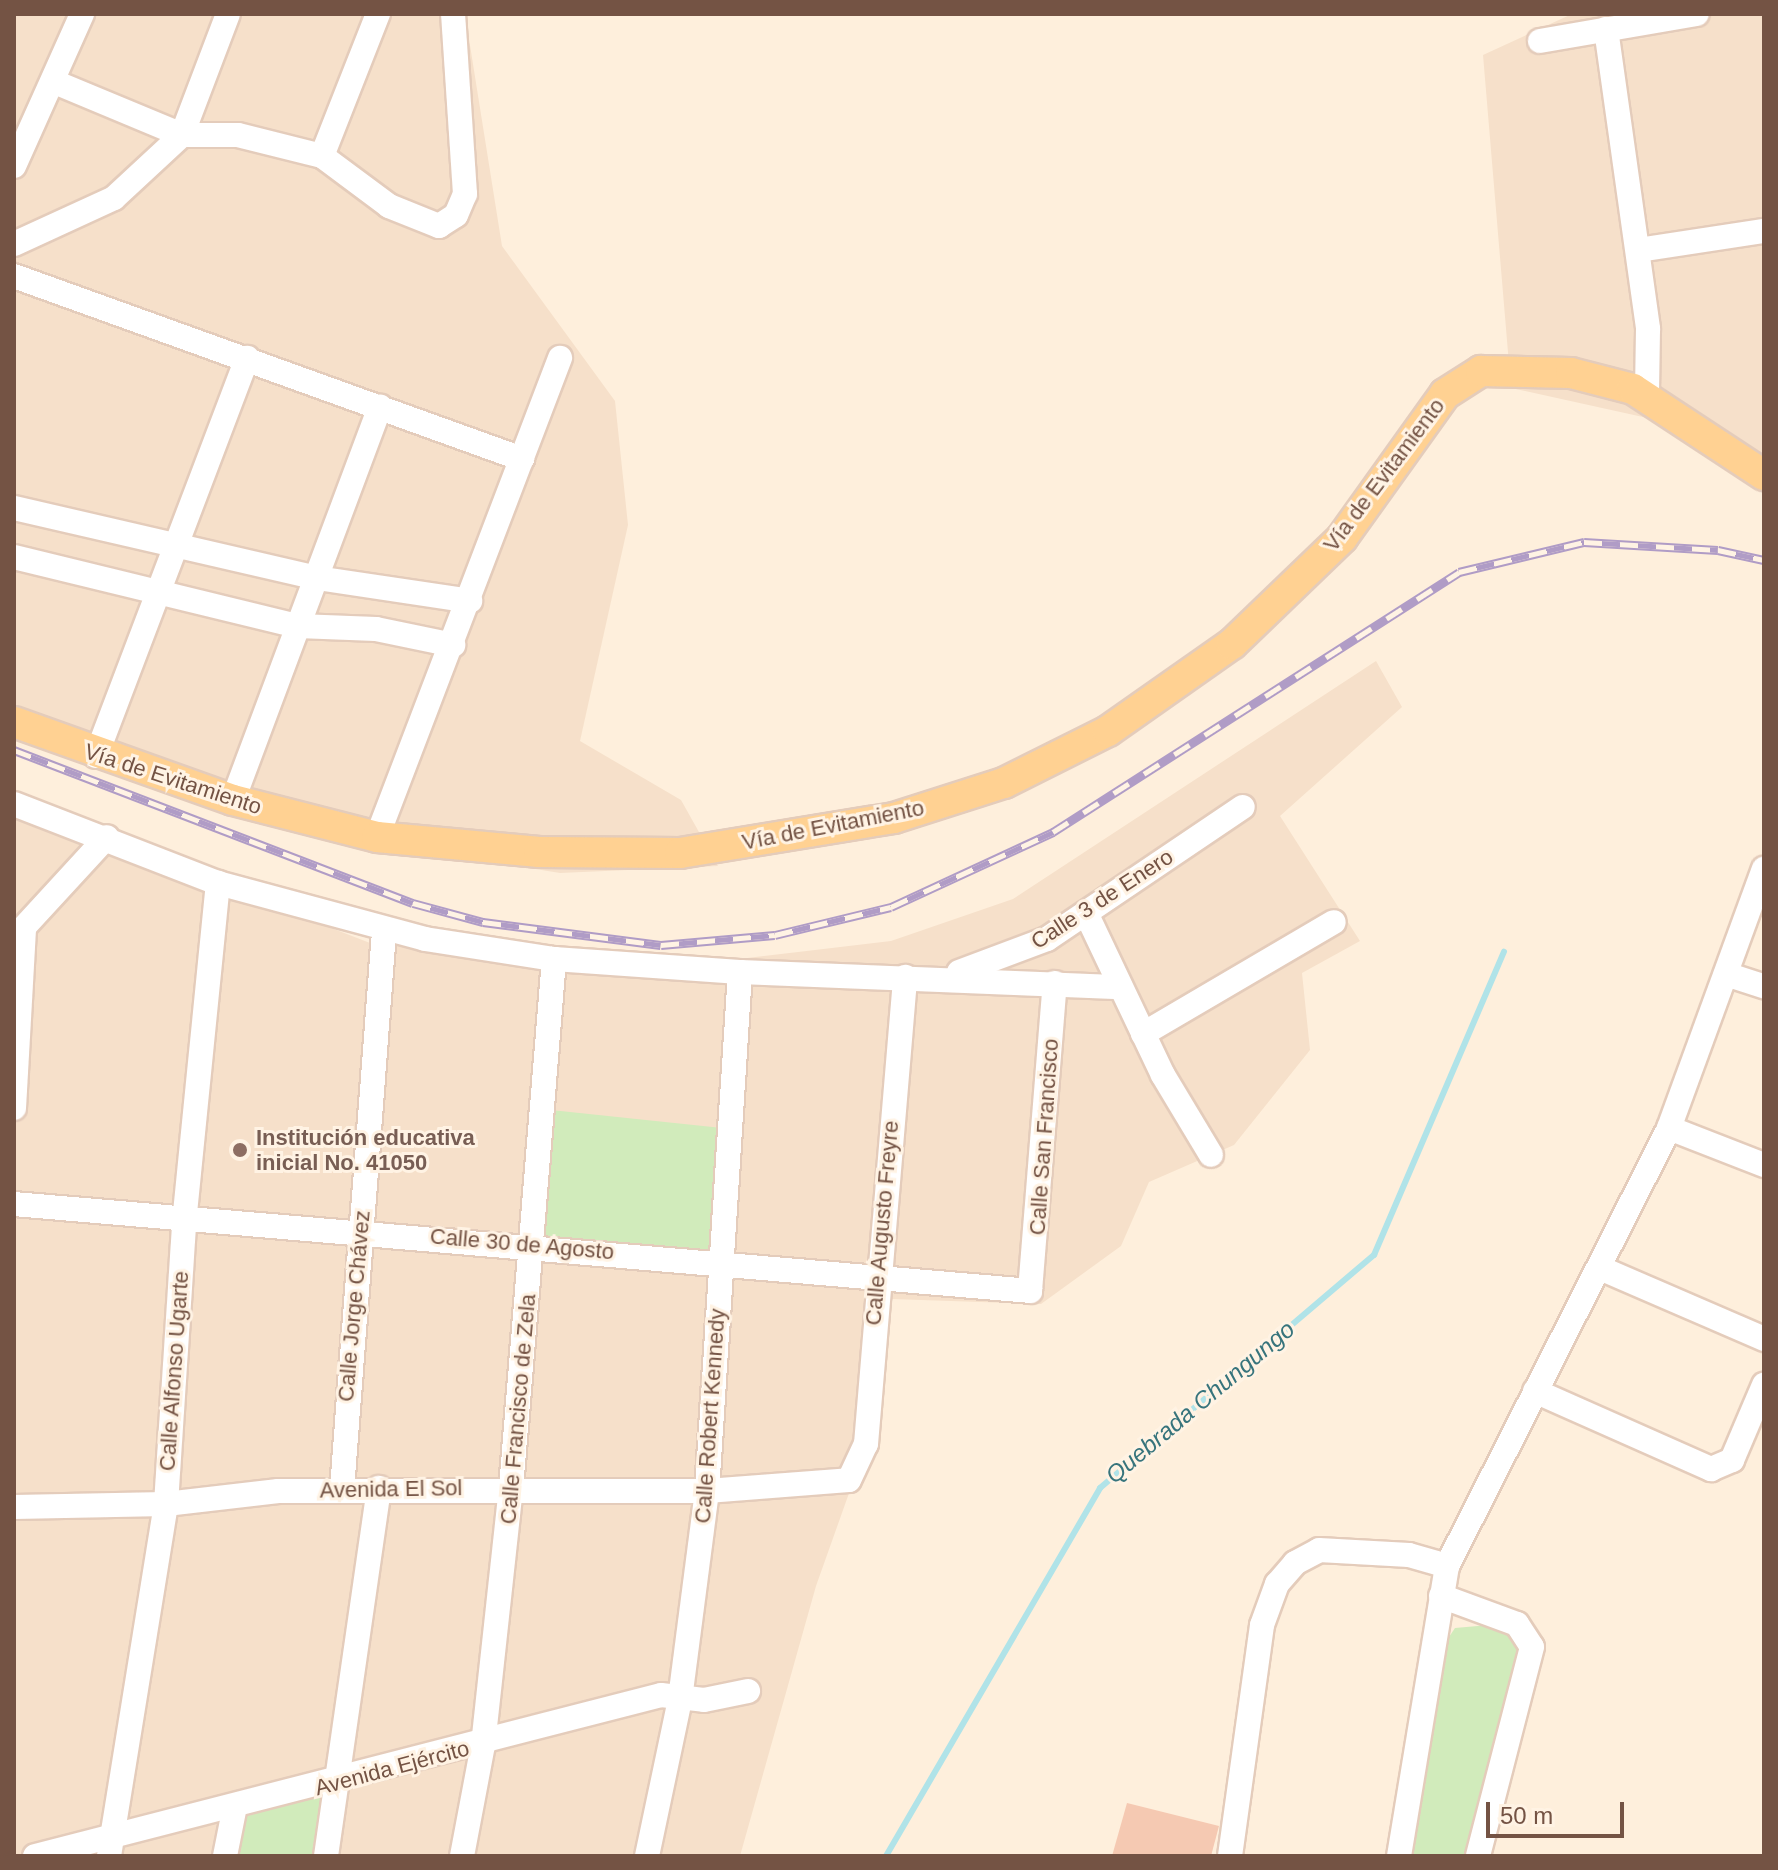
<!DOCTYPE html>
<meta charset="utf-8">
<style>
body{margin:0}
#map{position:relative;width:1778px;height:1870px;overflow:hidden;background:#feefdc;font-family:Helvetica,sans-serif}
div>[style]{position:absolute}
.residential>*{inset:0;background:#f6e0ca}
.green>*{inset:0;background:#d1ebbb;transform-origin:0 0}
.stream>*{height:6px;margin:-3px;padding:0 3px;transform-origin:3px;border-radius:3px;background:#b0e3e8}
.building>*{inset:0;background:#f5c9b2}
.roads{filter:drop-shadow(2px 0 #e4ccbb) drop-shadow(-2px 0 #e4ccbb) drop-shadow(0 2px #e4ccbb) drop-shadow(0 -2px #e4ccbb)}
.minor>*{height:24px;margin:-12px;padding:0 12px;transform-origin:12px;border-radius:12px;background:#fff}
.major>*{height:30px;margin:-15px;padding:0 15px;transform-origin:15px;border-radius:15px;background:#ffd192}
.rail>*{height:9px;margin-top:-4.5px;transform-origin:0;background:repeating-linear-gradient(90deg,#fff3e4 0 18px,#b09cc6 0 36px);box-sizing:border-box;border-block:2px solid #b09cc6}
.dots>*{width:22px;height:22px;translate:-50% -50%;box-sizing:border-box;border:4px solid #fff3e4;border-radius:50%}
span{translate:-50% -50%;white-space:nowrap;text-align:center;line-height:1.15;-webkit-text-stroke:6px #fff3e4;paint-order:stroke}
.street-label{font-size:22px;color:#745344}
.education-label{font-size:22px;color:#785e54;font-weight:700}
.left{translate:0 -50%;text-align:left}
.water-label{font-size:24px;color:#37747c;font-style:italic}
.frame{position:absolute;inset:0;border:16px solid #745344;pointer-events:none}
.scale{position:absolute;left:1486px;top:1802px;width:138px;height:36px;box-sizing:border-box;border:4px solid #745344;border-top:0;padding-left:10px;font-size:24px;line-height:28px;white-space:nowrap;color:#745344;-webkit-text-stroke:6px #fff3e4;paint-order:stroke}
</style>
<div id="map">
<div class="residential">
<div style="clip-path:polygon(14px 14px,465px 14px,502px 246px,615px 401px,628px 525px,580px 741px,681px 800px,718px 866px,560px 873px,394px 846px,14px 718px)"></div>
<div style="clip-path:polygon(1572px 14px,1764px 14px,1764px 490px,1652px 419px,1511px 388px,1483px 55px)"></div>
<div style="clip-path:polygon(1376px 661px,1402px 707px,1280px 816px,1360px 941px,1302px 973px,1310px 1050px,1234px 1145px,1149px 1182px,1121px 1246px,1041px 1304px,891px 1299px,880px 1406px,816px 1586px,740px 1856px,14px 1856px,14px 805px,370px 943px,722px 961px,891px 941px,1013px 899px)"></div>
</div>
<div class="green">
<div style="left:551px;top:1110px;width:172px;height:128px;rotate:6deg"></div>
<div style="clip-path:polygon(1489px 1625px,1509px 1636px,1518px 1652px,1464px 1856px,1410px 1856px,1449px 1637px,1455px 1628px)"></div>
<div style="clip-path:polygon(320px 1795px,327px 1799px,317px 1856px,236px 1856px,244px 1817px)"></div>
</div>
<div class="stream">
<div style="left:886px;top:1856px;width:426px;rotate:-59.8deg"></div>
<div style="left:1100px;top:1488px;width:360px;rotate:-40.4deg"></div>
<div style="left:1374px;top:1255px;width:330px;rotate:-66.8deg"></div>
</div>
<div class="building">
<div style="clip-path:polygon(1127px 1803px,1219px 1826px,1211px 1856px,1112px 1856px)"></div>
</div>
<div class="roads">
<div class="minor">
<div style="left:1606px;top:29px;width:303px;rotate:82deg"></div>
<div style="left:1648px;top:329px;width:66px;rotate:90.9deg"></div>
<div style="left:1540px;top:41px;width:159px;rotate:-9.8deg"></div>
<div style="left:57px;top:83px;width:135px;rotate:22.6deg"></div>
<div style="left:182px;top:135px;width:56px"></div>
<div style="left:238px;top:135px;width:87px;rotate:14deg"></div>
<div style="left:322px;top:156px;width:84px;rotate:36.7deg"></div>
<div style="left:389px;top:206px;width:54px;rotate:21.8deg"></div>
<div style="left:439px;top:226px;width:20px;rotate:-33deg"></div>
<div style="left:456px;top:215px;width:23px;rotate:-67deg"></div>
<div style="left:465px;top:194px;width:180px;rotate:-93.8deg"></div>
<div style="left:322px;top:156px;width:153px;rotate:-68.5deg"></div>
<div style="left:14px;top:166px;width:167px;rotate:-65.9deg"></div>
<div style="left:14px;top:244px;width:110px;rotate:-24.7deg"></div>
<div style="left:114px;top:198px;width:93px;rotate:-42.8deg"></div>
<div style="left:182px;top:135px;width:129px;rotate:-69.2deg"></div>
<div style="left:1638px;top:250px;width:127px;rotate:-8.6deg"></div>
<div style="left:14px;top:276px;width:540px;rotate:19.81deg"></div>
<div style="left:14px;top:508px;width:311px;rotate:13deg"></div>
<div style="left:317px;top:578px;width:155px;rotate:8.5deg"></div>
<div style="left:14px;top:557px;width:292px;rotate:13.7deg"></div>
<div style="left:298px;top:626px;width:78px;rotate:2.2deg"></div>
<div style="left:376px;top:629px;width:79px;rotate:11.7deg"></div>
<div style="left:96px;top:756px;width:426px;rotate:-69.2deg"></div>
<div style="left:233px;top:800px;width:420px;rotate:-69.5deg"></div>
<div style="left:14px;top:804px;width:219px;rotate:21.2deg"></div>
<div style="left:218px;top:883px;width:214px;rotate:15.1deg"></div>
<div style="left:425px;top:939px;width:131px;rotate:8.8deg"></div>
<div style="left:554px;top:959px;width:186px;rotate:4deg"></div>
<div style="left:740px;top:972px;width:381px;rotate:2.3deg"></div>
<div style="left:377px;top:837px;width:513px;rotate:-69.09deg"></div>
<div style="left:1086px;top:913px;width:179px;rotate:64.6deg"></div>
<div style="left:1163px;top:1075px;width:93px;rotate:59deg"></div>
<div style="left:14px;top:938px;width:137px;rotate:-47.4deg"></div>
<div style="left:959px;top:972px;width:94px;rotate:-20.6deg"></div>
<div style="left:1047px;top:939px;width:236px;rotate:-34deg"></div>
<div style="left:1726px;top:974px;width:40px;rotate:18deg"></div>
<div style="left:1143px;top:1034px;width:221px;rotate:-30.4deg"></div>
<div style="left:14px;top:1108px;width:180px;rotate:-86.8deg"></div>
<div style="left:1669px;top:1128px;width:102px;rotate:21.3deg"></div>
<div style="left:14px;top:1204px;width:1020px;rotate:4.89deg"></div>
<div style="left:1030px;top:1291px;width:309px;rotate:-85.4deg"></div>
<div style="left:1600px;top:1268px;width:179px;rotate:23.4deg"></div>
<div style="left:1535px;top:1391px;width:193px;rotate:23.9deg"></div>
<div style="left:1711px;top:1469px;width:23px;rotate:-23deg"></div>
<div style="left:1732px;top:1460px;width:82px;rotate:-66.9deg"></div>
<div style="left:342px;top:1489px;width:559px;rotate:-85.69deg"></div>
<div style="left:14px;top:1507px;width:152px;rotate:-1.1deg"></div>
<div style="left:166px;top:1504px;width:113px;rotate:-6.6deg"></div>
<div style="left:278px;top:1491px;width:429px"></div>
<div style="left:707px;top:1491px;width:142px;rotate:-4.4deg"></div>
<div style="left:849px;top:1480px;width:40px;rotate:-65deg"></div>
<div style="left:866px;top:1444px;width:469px;rotate:-85.2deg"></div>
<div style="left:1441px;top:1596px;width:81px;rotate:20.2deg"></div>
<div style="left:1517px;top:1624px;width:27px;rotate:57deg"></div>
<div style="left:1532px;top:1647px;width:216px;rotate:104.5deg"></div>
<div style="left:35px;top:1856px;width:646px;rotate:-14.42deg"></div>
<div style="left:661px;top:1695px;width:43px;rotate:6.6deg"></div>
<div style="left:704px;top:1700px;width:45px;rotate:-11.6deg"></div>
<div style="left:109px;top:1856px;width:357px;rotate:-80.8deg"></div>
<div style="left:166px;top:1504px;width:282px;rotate:-86.3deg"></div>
<div style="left:184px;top:1223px;width:342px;rotate:-84.3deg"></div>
<div style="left:225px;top:1856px;width:46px;rotate:-78.7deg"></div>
<div style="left:326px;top:1856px;width:372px;rotate:-81.8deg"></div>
<div style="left:462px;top:1856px;width:113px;rotate:-79.3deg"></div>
<div style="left:483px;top:1745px;width:259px;rotate:-83.8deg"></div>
<div style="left:511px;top:1488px;width:531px;rotate:-85.35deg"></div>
<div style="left:647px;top:1856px;width:160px;rotate:-78.1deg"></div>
<div style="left:680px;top:1699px;width:210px;rotate:-82.6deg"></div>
<div style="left:707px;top:1491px;width:520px;rotate:-86.36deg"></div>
<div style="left:1230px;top:1856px;width:233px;rotate:-82.1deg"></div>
<div style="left:1262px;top:1625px;width:44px;rotate:-69.9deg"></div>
<div style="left:1277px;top:1584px;width:28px;rotate:-49deg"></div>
<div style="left:1295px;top:1563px;width:27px;rotate:-28deg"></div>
<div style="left:1319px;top:1550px;width:90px;rotate:3.2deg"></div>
<div style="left:1409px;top:1555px;width:40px;rotate:16deg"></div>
<div style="left:1399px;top:1856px;width:294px;rotate:-80.6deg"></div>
<div style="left:1447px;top:1566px;width:491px;rotate:-63.1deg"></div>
<div style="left:1669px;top:1128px;width:276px;rotate:-69.9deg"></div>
</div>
<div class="major">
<div style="left:14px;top:722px;width:232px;rotate:19.6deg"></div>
<div style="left:233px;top:800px;width:149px;rotate:14.4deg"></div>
<div style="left:377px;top:837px;width:163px;rotate:5.3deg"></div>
<div style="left:539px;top:852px;width:141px;rotate:0.4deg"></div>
<div style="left:680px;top:853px;width:217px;rotate:-9.3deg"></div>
<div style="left:894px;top:818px;width:115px;rotate:-17.7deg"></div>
<div style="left:1004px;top:783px;width:116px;rotate:-26.6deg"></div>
<div style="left:1108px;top:731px;width:151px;rotate:-35.1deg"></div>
<div style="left:1232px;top:644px;width:153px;rotate:-43.9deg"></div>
<div style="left:1342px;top:538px;width:177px;rotate:-54.4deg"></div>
<div style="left:1445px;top:394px;width:43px;rotate:-32.6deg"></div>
<div style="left:1481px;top:371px;width:90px;rotate:1.3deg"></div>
<div style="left:1571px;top:373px;width:64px;rotate:14.5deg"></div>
<div style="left:1633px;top:389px;width:157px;rotate:33.3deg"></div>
</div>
</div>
<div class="rail">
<div style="left:14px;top:750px;width:427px;rotate:21deg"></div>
<div style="left:413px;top:903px;width:73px;rotate:15.2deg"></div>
<div style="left:483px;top:922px;width:179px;rotate:7.4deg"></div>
<div style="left:661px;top:945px;width:114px;rotate:-5deg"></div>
<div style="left:775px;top:935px;width:119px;rotate:-13.6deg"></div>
<div style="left:891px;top:907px;width:179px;rotate:-24.8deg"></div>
<div style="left:1053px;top:832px;width:482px;rotate:-32.6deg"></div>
<div style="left:1459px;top:572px;width:129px;rotate:-13.5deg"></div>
<div style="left:1584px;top:542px;width:134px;rotate:3.4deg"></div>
<div style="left:1718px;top:550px;width:47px;rotate:12.3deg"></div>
</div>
<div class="dots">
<div style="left:240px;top:1150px;background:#8d6e63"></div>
</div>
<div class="street-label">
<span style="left:1384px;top:475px;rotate:-53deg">Vía de Evitamiento</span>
<span style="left:173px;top:779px;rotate:18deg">Vía de Evitamiento</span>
<span style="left:833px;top:825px;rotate:-11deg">Vía de Evitamiento</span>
<span style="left:1102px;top:899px;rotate:-33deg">Calle 3 de Enero</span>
<span style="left:1044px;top:1137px;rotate:-86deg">Calle San Francisco</span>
<span style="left:882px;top:1223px;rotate:-85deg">Calle Augusto Freyre</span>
<span style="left:522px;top:1244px;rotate:5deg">Calle 30 de Agosto</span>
<span style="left:354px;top:1306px;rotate:-85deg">Calle Jorge Chávez</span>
<span style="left:174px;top:1371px;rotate:-86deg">Calle Alfonso Ugarte</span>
<span style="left:518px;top:1409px;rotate:-85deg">Calle Francisco de Zela</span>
<span style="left:710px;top:1416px;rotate:-86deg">Calle Robert Kennedy</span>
<span style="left:391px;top:1489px;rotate:-1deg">Avenida El Sol</span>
<span style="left:392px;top:1768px;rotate:-15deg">Avenida Ejército</span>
</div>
<div class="education-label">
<span class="left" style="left:256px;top:1150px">Institución educativa<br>inicial No. 41050</span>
</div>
<div class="water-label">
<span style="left:1200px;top:1402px;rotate:-40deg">Quebrada Chungungo</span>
</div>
<div class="frame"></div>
<div class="scale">50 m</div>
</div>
